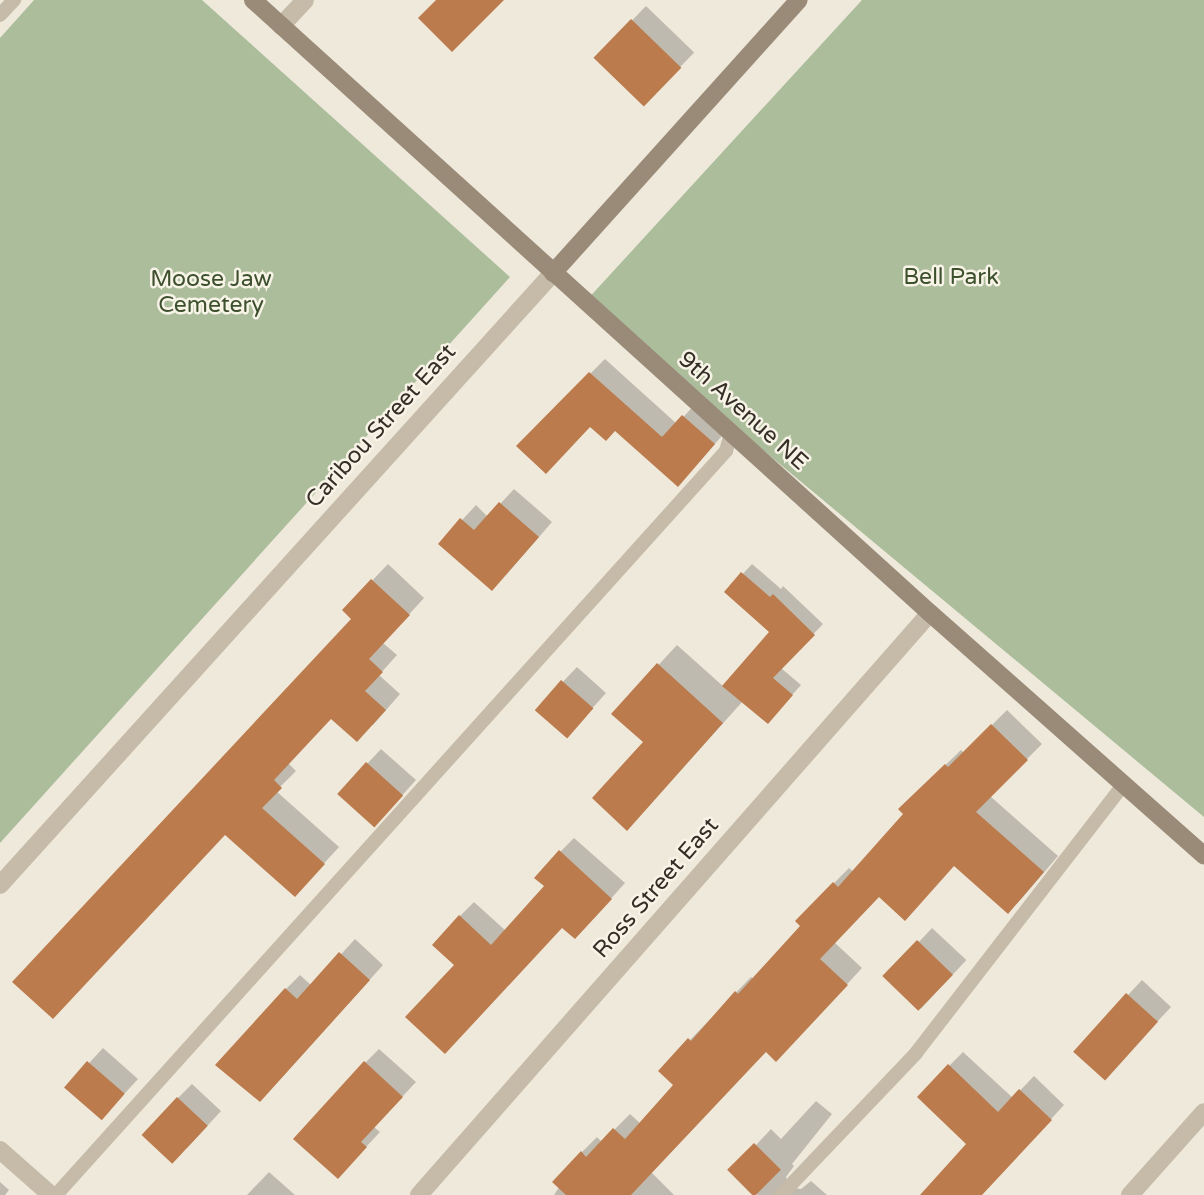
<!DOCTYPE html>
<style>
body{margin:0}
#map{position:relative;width:1204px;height:1195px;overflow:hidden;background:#efe9db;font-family:"Varela Round",sans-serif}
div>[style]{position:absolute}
.green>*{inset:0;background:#acbd9c}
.shadow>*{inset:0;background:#0003;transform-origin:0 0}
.building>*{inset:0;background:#bc7b4c;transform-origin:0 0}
.lane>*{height:14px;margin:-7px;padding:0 7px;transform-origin:7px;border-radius:7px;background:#c6bba8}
.street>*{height:18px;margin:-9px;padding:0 9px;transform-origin:9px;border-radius:9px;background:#c6bba8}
.secondary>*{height:18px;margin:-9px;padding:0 9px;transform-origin:9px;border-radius:9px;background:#9a8b79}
span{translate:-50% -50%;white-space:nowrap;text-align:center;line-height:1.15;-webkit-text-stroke:5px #f8f3e7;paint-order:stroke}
.park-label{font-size:23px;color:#3d502d}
.street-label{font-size:23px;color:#342e27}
</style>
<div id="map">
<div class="green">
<div style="clip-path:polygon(34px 0,202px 0,510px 277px,0 843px,0 38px)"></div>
<div style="clip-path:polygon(862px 0,1204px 0,1204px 817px,585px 302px)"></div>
</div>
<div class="shadow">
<div style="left:646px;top:6px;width:67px;height:72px;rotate:44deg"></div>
<div style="clip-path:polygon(605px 359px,677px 424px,697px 402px,728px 429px,692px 470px,616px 429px,591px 425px,518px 446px)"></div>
<div style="clip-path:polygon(514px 489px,552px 522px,506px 575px,440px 544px,476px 505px,488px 517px)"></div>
<div style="clip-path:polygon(388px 564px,424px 598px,383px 643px,397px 655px,379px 675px,400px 694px,373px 725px,331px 717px,288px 763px,296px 771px,276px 791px,339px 847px,295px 895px,226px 833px,354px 619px,344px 610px)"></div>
<div style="clip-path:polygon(752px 564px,781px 589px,783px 586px,823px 624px,781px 668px,801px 685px,777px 712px,743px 701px,646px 809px,646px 742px,614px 713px,677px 645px,724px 687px,771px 631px,726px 592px)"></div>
<div style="clip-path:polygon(577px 667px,606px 693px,580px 722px,536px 710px)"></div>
<div style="clip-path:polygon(1007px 710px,1042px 744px,990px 796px,1058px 856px,1023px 897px,1008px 912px,955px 864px,879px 895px,834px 942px,862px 968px,791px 1045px,766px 1050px,651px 1172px,674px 1195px,554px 1195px,582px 1152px,597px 1137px,602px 1142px,630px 1114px,641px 1124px,676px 1085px,660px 1071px,751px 977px,754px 979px,803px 926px,834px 883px,849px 868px,854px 872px,906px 814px,900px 809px,961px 750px,964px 753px)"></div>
<div style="clip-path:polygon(381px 749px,416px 780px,389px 810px,340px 793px)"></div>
<div style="clip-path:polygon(574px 838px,625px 883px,589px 923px,563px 926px,457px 965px,460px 916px,474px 902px,506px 931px,546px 886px,560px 852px)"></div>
<div style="left:932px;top:928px;width:47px;height:67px;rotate:43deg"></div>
<div style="clip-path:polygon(355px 939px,383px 965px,274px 1086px,286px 989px,300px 975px,312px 986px)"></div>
<div style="clip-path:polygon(1142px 980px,1171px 1007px,1118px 1064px,1075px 1052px)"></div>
<div style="clip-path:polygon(103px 1048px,138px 1079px,115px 1104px,66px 1088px)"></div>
<div style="clip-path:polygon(379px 1049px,416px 1082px,374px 1127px,380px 1132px,352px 1162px,365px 1063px)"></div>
<div style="clip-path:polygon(963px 1052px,1013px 1098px,1034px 1076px,1064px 1105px,981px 1195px,936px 1195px,968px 1144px,949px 1066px)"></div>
<div style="clip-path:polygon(192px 1084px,221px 1111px,187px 1148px,178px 1098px)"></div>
<div style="clip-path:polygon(816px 1101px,832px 1114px,792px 1164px,794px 1166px,786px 1177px,789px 1187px,801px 1189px,811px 1181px,827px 1195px,758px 1195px,731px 1172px,771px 1129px,781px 1139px)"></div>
<div style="clip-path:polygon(269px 1172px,295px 1195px,247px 1195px)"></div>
<div style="clip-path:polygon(0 1182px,9px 1190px,5px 1195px,0 1195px)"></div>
</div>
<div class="building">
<div style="clip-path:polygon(436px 0,504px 0,452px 52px,418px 18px)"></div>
<div style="left:631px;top:19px;width:70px;height:54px;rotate:44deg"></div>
<div style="clip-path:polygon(589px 372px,662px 437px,682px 415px,715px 444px,678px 487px,615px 431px,606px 441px,590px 427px,546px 474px,516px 446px)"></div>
<div style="clip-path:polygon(499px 502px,539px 537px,492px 591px,438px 544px,460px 518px,474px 530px)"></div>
<div style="clip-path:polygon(741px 572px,770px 597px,773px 594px,815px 635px,773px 678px,793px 695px,768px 724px,722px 686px,769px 632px,724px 592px)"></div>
<div style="clip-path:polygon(371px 579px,410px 615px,369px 659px,383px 672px,365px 691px,386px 710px,357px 742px,331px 719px,274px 780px,282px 788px,262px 808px,325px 864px,295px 897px,225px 835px,53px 1019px,12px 982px,351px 619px,342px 610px)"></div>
<div style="clip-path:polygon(657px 663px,723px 723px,627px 831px,592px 798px,643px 742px,611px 714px)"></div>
<div style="left:561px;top:680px;width:43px;height:40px;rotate:41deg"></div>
<div style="clip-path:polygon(991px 724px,1028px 760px,976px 812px,1044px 872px,1008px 914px,954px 866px,905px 921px,879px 897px,820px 959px,848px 985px,776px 1062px,766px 1052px,631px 1195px,566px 1195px,552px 1182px,581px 1151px,586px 1157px,613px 1128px,625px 1139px,673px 1085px,658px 1071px,688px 1038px,691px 1041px,735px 991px,738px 994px,800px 926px,795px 921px,833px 882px,838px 887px,903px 814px,898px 809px,945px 764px,948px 767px)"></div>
<div style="left:366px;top:762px;width:50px;height:43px;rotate:42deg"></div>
<div style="clip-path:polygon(559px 850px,612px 899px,575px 939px,562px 928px,445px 1054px,405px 1017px,454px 965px,432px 945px,459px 915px,491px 945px,544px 886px,534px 878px)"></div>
<div style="left:917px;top:940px;width:50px;height:50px;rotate:44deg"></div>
<div style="clip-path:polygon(339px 952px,370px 980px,260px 1102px,215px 1065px,285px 988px,297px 999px)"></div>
<div style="left:1126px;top:993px;width:43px;height:79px;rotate:42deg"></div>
<div style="left:87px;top:1061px;width:50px;height:35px;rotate:41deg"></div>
<div style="clip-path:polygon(364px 1061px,403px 1097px,361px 1142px,367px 1147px,338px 1179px,293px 1139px)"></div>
<div style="clip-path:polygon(948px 1064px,998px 1112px,1019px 1089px,1052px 1120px,982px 1195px,920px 1195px,966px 1144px,917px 1097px)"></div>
<div style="left:177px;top:1097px;width:42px;height:52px;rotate:43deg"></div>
<div style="left:754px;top:1143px;width:38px;height:38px;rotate:45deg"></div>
</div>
<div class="lane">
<div style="left:0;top:15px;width:21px;rotate:-47deg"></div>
<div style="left:56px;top:1195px;width:1001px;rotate:-48deg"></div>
<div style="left:726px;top:451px;width:18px;rotate:-74deg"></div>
<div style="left:781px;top:1195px;width:196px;rotate:-46.4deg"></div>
<div style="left:916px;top:1053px;width:340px;rotate:-52.3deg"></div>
</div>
<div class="street">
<div style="left:281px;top:26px;width:35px;rotate:-47deg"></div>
<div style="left:0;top:885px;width:825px;rotate:-47.9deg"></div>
<div style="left:0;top:1150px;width:68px;rotate:41.4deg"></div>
<div style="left:419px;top:1195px;width:774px;rotate:-48.72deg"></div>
<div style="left:1130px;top:1195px;width:111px;rotate:-48.3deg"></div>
</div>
<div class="secondary">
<div style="left:253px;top:0;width:913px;rotate:42.16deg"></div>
<div style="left:930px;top:613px;width:366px;rotate:41.5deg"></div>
<div style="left:553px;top:273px;width:367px;rotate:-48deg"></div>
</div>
<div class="park-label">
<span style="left:951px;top:277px">Bell Park</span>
<span style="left:211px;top:292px">Moose Jaw<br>Cemetery</span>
</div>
<div class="street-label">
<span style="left:743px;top:411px;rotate:42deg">9th Avenue NE</span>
<span style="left:381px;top:426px;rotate:-48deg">Caribou Street East</span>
<span style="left:656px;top:888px;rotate:-49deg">Ross Street East</span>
</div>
</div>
